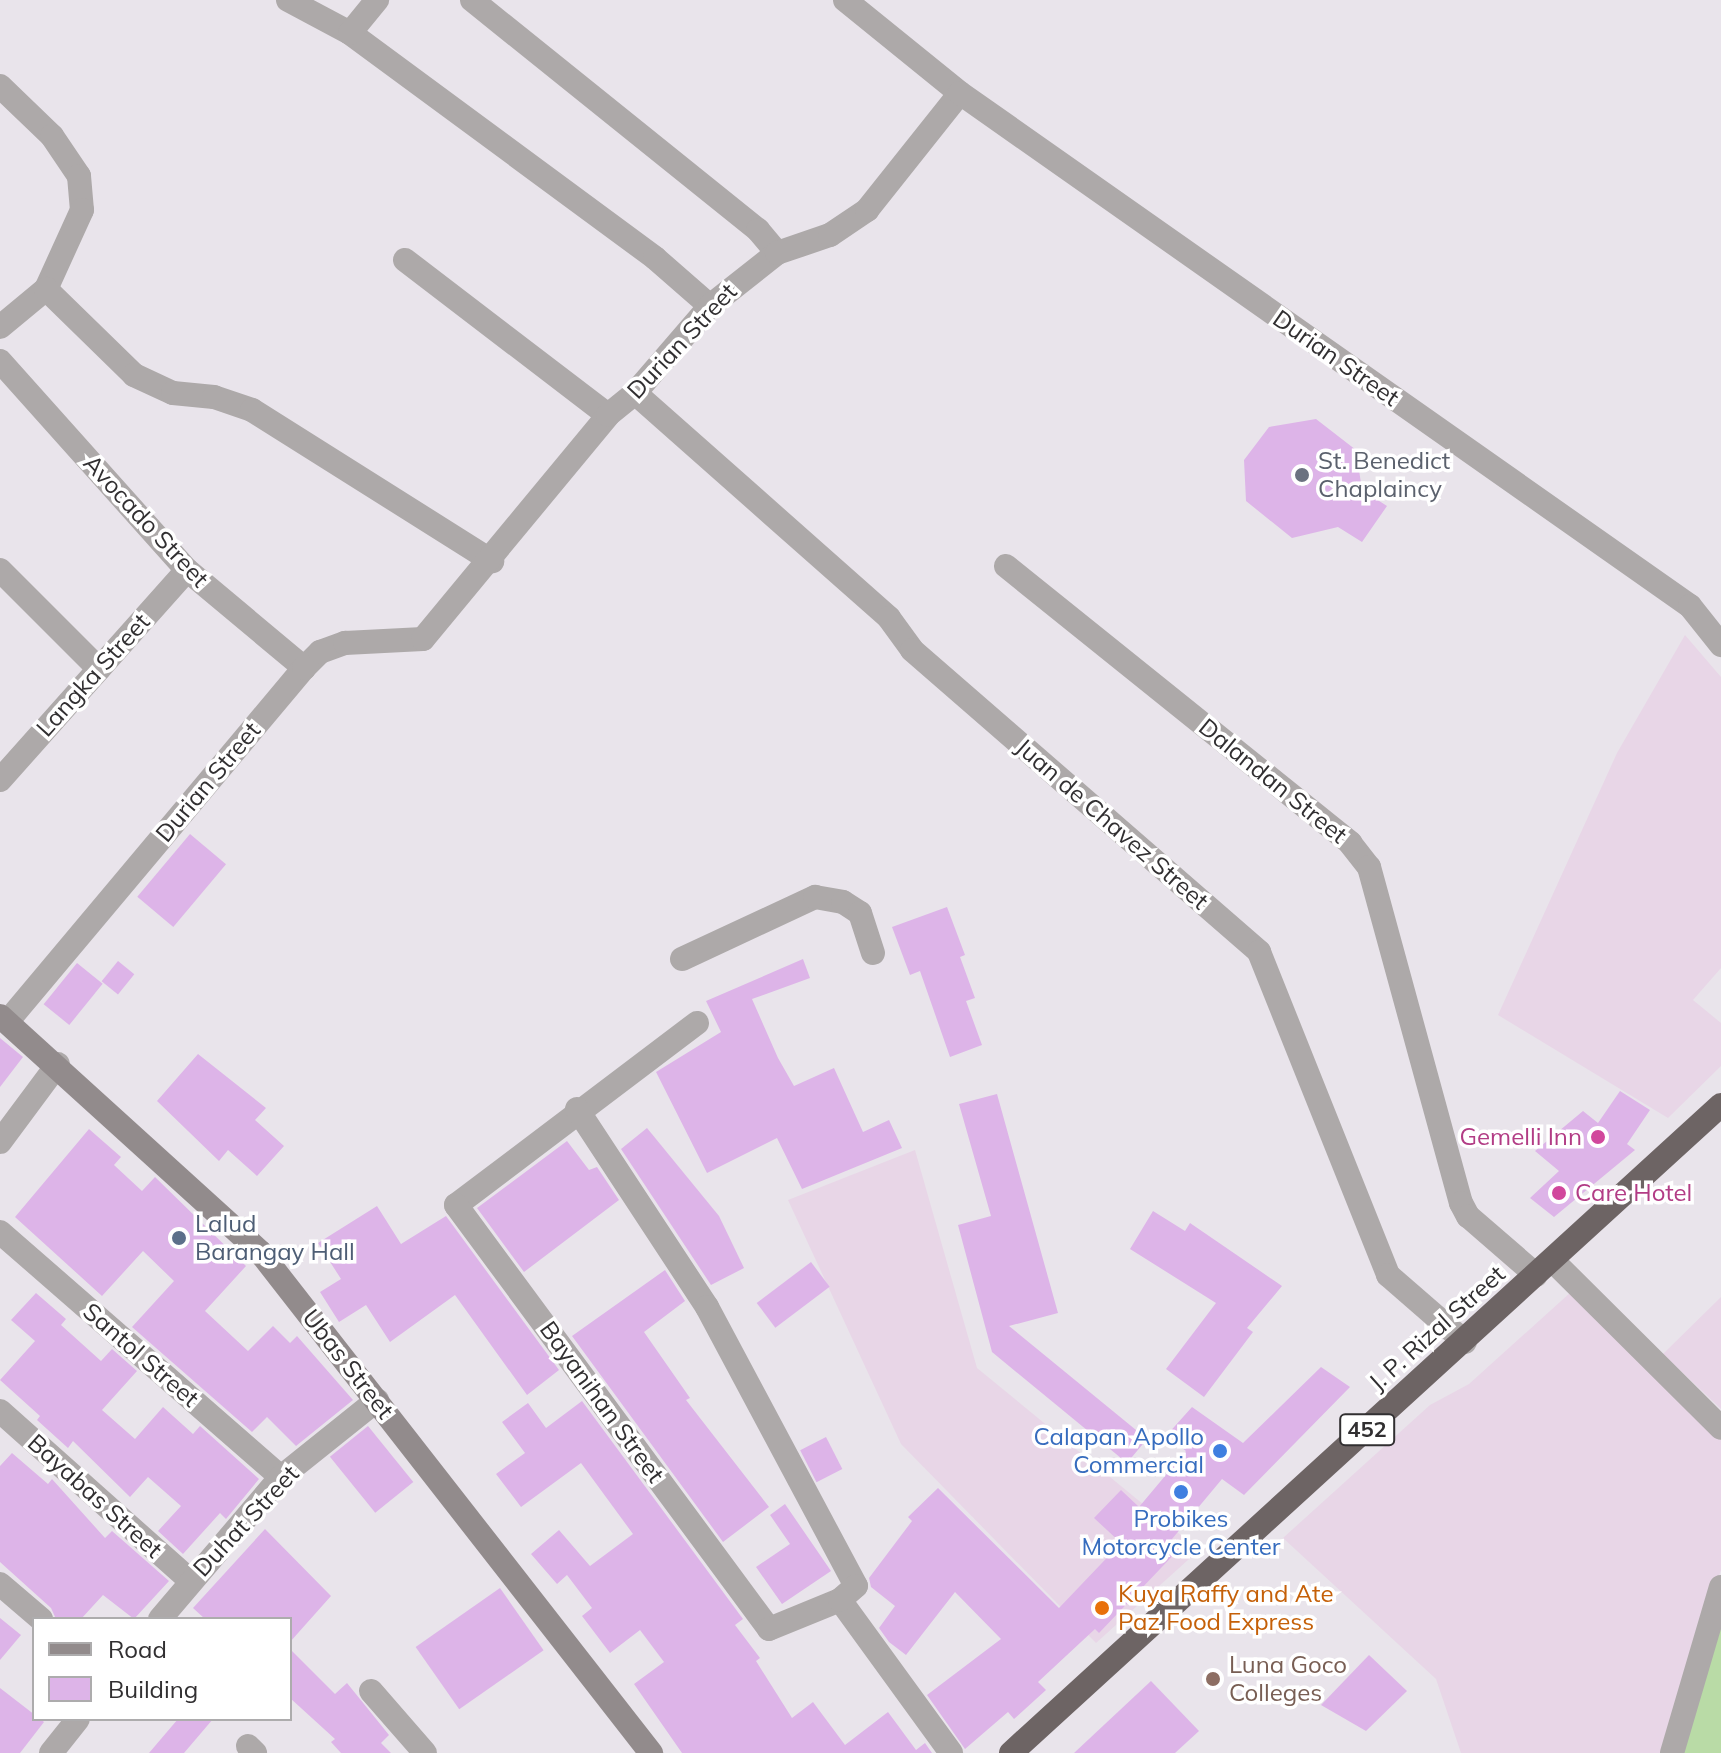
<!DOCTYPE html>
<style>
body{margin:0}
#map{position:relative;width:1721px;height:1753px;overflow:hidden;background:#e9e4eb;font-family:Mulish,sans-serif}
div>[style]{position:absolute}
.industrial>*{inset:0;background:#e8d6e7}
.green>*{inset:0;background:#b9dba6}
.building>*{inset:0;background:#ddb4e8;transform-origin:0 0}
.street>*{height:24px;margin:-12px;padding:0 12px;transform-origin:12px;border-radius:12px;background:#ada9a9}
.secondary>*{height:24px;margin:-12px;padding:0 12px;transform-origin:12px;border-radius:12px;background:#928b8c}
.highway>*{height:24px;margin:-12px;padding:0 12px;transform-origin:12px;border-radius:12px;background:#6d6464}
.dots>*{width:22px;height:22px;translate:-50% -50%;box-sizing:border-box;border:4px solid #fff;border-radius:50%}
span{translate:-50% -50%;white-space:nowrap;text-align:center;line-height:1.15;-webkit-text-stroke:7px #fff;paint-order:stroke}
.shield-label span{padding:2px 6px;background:#fff;border:2px solid;border-radius:6px;-webkit-text-stroke-width:0}
.shield-label{font-size:22px;color:#312f31;font-weight:700}
.street-label{font-size:24px;color:#312f31}
.worship-label{font-size:24px;color:#5b616d}
.left{translate:0 -50%;text-align:left}
.hotel-label{font-size:24px;color:#b23c85}
.right{translate:-100% -50%;text-align:right}
.service-label{font-size:24px;color:#4e5e75}
.shop-label{font-size:24px;color:#366cbe}
.food-label{font-size:24px;color:#c56008}
.education-label{font-size:24px;color:#785e54}
.legend{position:absolute;left:32px;top:1617px;width:260px;height:104px;box-sizing:border-box;background:#fff;border:2px solid #adacad;margin:0;padding:10px 14px;list-style:none;font-size:24px;color:#312f31}
.legend li{display:flex;align-items:center;gap:16px;height:40px}
.legend b{width:40px;border:2px solid #adacad}
</style>
<div id="map">
<div class="industrial">
<div style="clip-path:polygon(1685px 635px,1721px 677px,1721px 968px,1693px 1000px,1721px 1023px,1721px 1066px,1668px 1118px,1498px 1015px,1617px 753px)"></div>
<div style="clip-path:polygon(915px 1150px,977px 1368px,1199px 1550px,1096px 1643px,901px 1444px,788px 1200px)"></div>
<div style="clip-path:polygon(1571px 1292px,1721px 1437px,1721px 1570px,1662px 1753px,1461px 1753px,1436px 1679px,1283px 1538px,1430px 1405px,1469px 1384px)"></div>
<div style="clip-path:polygon(1721px 1297px,1721px 1409px,1663px 1354px)"></div>
</div>
<div class="green">
<div style="clip-path:polygon(1721px 1599px,1721px 1753px,1678px 1753px)"></div>
</div>
<div class="building">
<div style="clip-path:polygon(1316px 419px,1356px 450px,1362px 490px,1387px 506px,1362px 542px,1338px 527px,1292px 538px,1246px 501px,1244px 460px,1269px 427px)"></div>
<div style="left:190px;top:834px;width:47px;height:82px;rotate:40deg"></div>
<div style="clip-path:polygon(947px 907px,965px 955px,960px 957px,975px 998px,966px 1001px,982px 1045px,950px 1057px,920px 971px,910px 975px,892px 927px)"></div>
<div style="clip-path:polygon(803px 959px,810px 978px,752px 999px,778px 1058px,794px 1086px,834px 1068px,863px 1132px,889px 1120px,902px 1148px,802px 1189px,777px 1138px,707px 1173px,656px 1072px,721px 1032px,706px 1001px)"></div>
<div style="left:118px;top:961px;width:21px;height:26px;rotate:39deg"></div>
<div style="left:77px;top:963px;width:33px;height:53px;rotate:39deg"></div>
<div style="clip-path:polygon(0 1038px,23px 1057px,0 1087px)"></div>
<div style="clip-path:polygon(198px 1054px,266px 1108px,255px 1120px,284px 1146px,257px 1176px,228px 1150px,219px 1161px,157px 1101px)"></div>
<div style="clip-path:polygon(1620px 1091px,1650px 1110px,1627px 1144px,1635px 1150px,1554px 1217px,1530px 1198px,1559px 1171px,1535px 1151px,1583px 1111px,1598px 1123px)"></div>
<div style="clip-path:polygon(997px 1094px,1058px 1313px,1009px 1326px,1147px 1439px,1127px 1463px,992px 1352px,958px 1225px,991px 1216px,959px 1104px)"></div>
<div style="clip-path:polygon(647px 1128px,719px 1216px,744px 1268px,711px 1285px,621px 1149px)"></div>
<div style="clip-path:polygon(89px 1129px,121px 1157px,114px 1165px,142px 1191px,155px 1177px,246px 1266px,205px 1311px,248px 1351px,273px 1326px,290px 1343px,297px 1336px,353px 1400px,296px 1446px,267px 1417px,252px 1432px,132px 1327px,174px 1281px,143px 1251px,102px 1296px,15px 1217px)"></div>
<div style="clip-path:polygon(567px 1141px,589px 1170px,597px 1167px,619px 1200px,524px 1272px,477px 1208px)"></div>
<div style="clip-path:polygon(377px 1206px,401px 1244px,446px 1216px,559px 1370px,527px 1395px,455px 1295px,390px 1342px,366px 1305px,339px 1322px,320px 1292px,341px 1279px,318px 1243px)"></div>
<div style="clip-path:polygon(1153px 1211px,1185px 1231px,1190px 1223px,1282px 1286px,1247px 1328px,1253px 1332px,1204px 1397px,1166px 1369px,1216px 1303px,1130px 1249px)"></div>
<div style="left:811px;top:1262px;width:31px;height:68px;rotate:53deg"></div>
<div style="clip-path:polygon(665px 1270px,685px 1301px,644px 1332px,690px 1398px,686px 1400px,769px 1507px,723px 1542px,572px 1336px)"></div>
<div style="clip-path:polygon(36px 1293px,66px 1319px,61px 1325px,101px 1361px,112px 1349px,137px 1371px,102px 1410px,135px 1439px,163px 1407px,193px 1434px,200px 1426px,259px 1479px,226px 1519px,220px 1513px,183px 1554px,158px 1531px,181px 1506px,148px 1477px,130px 1497px,73px 1441px,68px 1448px,37px 1420px,40px 1416px,0 1380px,35px 1341px,11px 1320px)"></div>
<div style="clip-path:polygon(1321px 1367px,1350px 1387px,1244px 1495px,1222px 1479px,1172px 1539px,1181px 1547px,1099px 1633px,1095px 1629px,1038px 1682px,1046px 1690px,1014px 1719px,1008px 1712px,965px 1749px,927px 1695px,1001px 1639px,955px 1592px,906px 1655px,889px 1642px,879px 1628px,895px 1606px,871px 1587px,869px 1578px,912px 1521px,908px 1517px,938px 1488px,1059px 1608px,1121px 1543px,1094px 1518px,1121px 1490px,1139px 1507px,1186px 1451px,1166px 1436px,1192px 1407px,1243px 1443px)"></div>
<div style="clip-path:polygon(582px 1401px,743px 1619px,735px 1625px,760px 1658px,756px 1661px,792px 1718px,813px 1702px,845px 1745px,888px 1712px,916px 1750px,925px 1743px,932px 1753px,682px 1753px,634px 1684px,664px 1662px,640px 1630px,610px 1653px,582px 1616px,592px 1608px,567px 1575px,557px 1584px,531px 1554px,559px 1530px,590px 1566px,633px 1534px,581px 1463px,521px 1507px,496px 1474px,525px 1453px,502px 1422px,528px 1403px,546px 1428px)"></div>
<div style="left:368px;top:1426px;width:72px;height:49px;rotate:51deg"></div>
<div style="left:826px;top:1437px;width:36px;height:29px;rotate:63deg"></div>
<div style="clip-path:polygon(12px 1453px,48px 1484px,52px 1479px,105px 1538px,112px 1531px,169px 1581px,134px 1619px,103px 1595px,81px 1619px,56px 1619px,51px 1608px,0 1562px,0 1466px)"></div>
<div style="clip-path:polygon(785px 1504px,831px 1571px,782px 1604px,756px 1567px,790px 1544px,770px 1515px)"></div>
<div style="clip-path:polygon(265px 1529px,331px 1596px,290px 1642px,290px 1619px,205px 1619px,193px 1608px)"></div>
<div style="left:500px;top:1588px;width:76px;height:103px;rotate:55deg"></div>
<div style="clip-path:polygon(0 1618px,21px 1635px,0 1660px)"></div>
<div style="clip-path:polygon(290px 1649px,335px 1694px,347px 1683px,389px 1735px,381px 1743px,391px 1753px,341px 1753px,331px 1742px,335px 1739px,290px 1698px)"></div>
<div style="clip-path:polygon(1369px 1655px,1407px 1691px,1366px 1731px,1321px 1705px)"></div>
<div style="clip-path:polygon(1151px 1681px,1199px 1731px,1175px 1753px,1074px 1753px)"></div>
<div style="clip-path:polygon(0 1688px,44px 1722px,20px 1753px,0 1753px)"></div>
<div style="clip-path:polygon(178px 1719px,213px 1719px,184px 1753px,149px 1753px)"></div>
</div>
<div class="street">
<div style="left:288px;top:0;width:70px;rotate:28deg"></div>
<div style="left:350px;top:33px;width:379px;rotate:36.4deg"></div>
<div style="left:655px;top:258px;width:73px;rotate:41.1deg"></div>
<div style="left:472px;top:0;width:367px;rotate:38.8deg"></div>
<div style="left:758px;top:230px;width:30px;rotate:50deg"></div>
<div style="left:845px;top:0;width:148px;rotate:39deg"></div>
<div style="left:350px;top:33px;width:43px;rotate:-50.7deg"></div>
<div style="left:0;top:86px;width:72px;rotate:43.9deg"></div>
<div style="left:52px;top:136px;width:48px;rotate:56deg"></div>
<div style="left:79px;top:176px;width:34px;rotate:85deg"></div>
<div style="left:82px;top:210px;width:87px;rotate:114.5deg"></div>
<div style="left:405px;top:260px;width:255px;rotate:37.4deg"></div>
<div style="left:0;top:327px;width:60px;rotate:-39.6deg"></div>
<div style="left:46px;top:289px;width:123px;rotate:44.3deg"></div>
<div style="left:134px;top:375px;width:43px;rotate:24.8deg"></div>
<div style="left:173px;top:393px;width:41px;rotate:5.6deg"></div>
<div style="left:214px;top:397px;width:40px;rotate:18.9deg"></div>
<div style="left:252px;top:410px;width:284px;rotate:32.2deg"></div>
<div style="left:0;top:361px;width:280px;rotate:48.2deg"></div>
<div style="left:187px;top:570px;width:153px;rotate:39.9deg"></div>
<div style="left:635px;top:393px;width:339px;rotate:41.5deg"></div>
<div style="left:889px;top:618px;width:39px;rotate:54deg"></div>
<div style="left:912px;top:650px;width:460px;rotate:41deg"></div>
<div style="left:1259px;top:952px;width:348px;rotate:68.2deg"></div>
<div style="left:1388px;top:1275px;width:102px;rotate:41deg"></div>
<div style="left:1006px;top:566px;width:442px;rotate:38.8deg"></div>
<div style="left:1350px;top:843px;width:31px;rotate:52deg"></div>
<div style="left:1369px;top:867px;width:348px;rotate:74.7deg"></div>
<div style="left:1461px;top:1203px;width:15px;rotate:62deg"></div>
<div style="left:1468px;top:1216px;width:90px;rotate:40.9deg"></div>
<div style="left:0;top:570px;width:140px;rotate:45deg"></div>
<div style="left:0;top:780px;width:281px;rotate:-48.3deg"></div>
<div style="left:682px;top:959px;width:147px;rotate:-25deg"></div>
<div style="left:815px;top:897px;width:28px;rotate:10deg"></div>
<div style="left:843px;top:902px;width:20px;rotate:33deg"></div>
<div style="left:860px;top:913px;width:42px;rotate:72deg"></div>
<div style="left:7px;top:1022px;width:462px;rotate:-50deg"></div>
<div style="left:304px;top:668px;width:23px;rotate:-45deg"></div>
<div style="left:320px;top:652px;width:27px;rotate:-20deg"></div>
<div style="left:345px;top:643px;width:78px;rotate:-2.9deg"></div>
<div style="left:423px;top:639px;width:291px;rotate:-50.4deg"></div>
<div style="left:608px;top:415px;width:35px;rotate:-39deg"></div>
<div style="left:635px;top:393px;width:115px;rotate:-49.2deg"></div>
<div style="left:710px;top:306px;width:85px;rotate:-38.3deg"></div>
<div style="left:777px;top:253px;width:56px;rotate:-18.8deg"></div>
<div style="left:830px;top:235px;width:45px;rotate:-34deg"></div>
<div style="left:867px;top:210px;width:149px;rotate:-51.5deg"></div>
<div style="left:960px;top:93px;width:892px;rotate:35.1deg"></div>
<div style="left:1690px;top:606px;width:50px;rotate:51.5deg"></div>
<div style="left:697px;top:1023px;width:302px;rotate:142.9deg"></div>
<div style="left:456px;top:1205px;width:527px;rotate:53.56deg"></div>
<div style="left:769px;top:1629px;width:77px;rotate:-22.2deg"></div>
<div style="left:840px;top:1600px;width:189px;rotate:54deg"></div>
<div style="left:577px;top:1109px;width:237px;rotate:56.7deg"></div>
<div style="left:707px;top:1307px;width:316px;rotate:61.9deg"></div>
<div style="left:856px;top:1586px;width:21px;rotate:139deg"></div>
<div style="left:0;top:1142px;width:97px;rotate:-53.4deg"></div>
<div style="left:0;top:1232px;width:373px;rotate:41.1deg"></div>
<div style="left:1552px;top:1260px;width:238px;rotate:44.8deg"></div>
<div style="left:0;top:1411px;width:256px;rotate:41.7deg"></div>
<div style="left:0;top:1584px;width:54px;rotate:40.5deg"></div>
<div style="left:160px;top:1619px;width:187px;rotate:-49.6deg"></div>
<div style="left:281px;top:1477px;width:123px;rotate:-38.7deg"></div>
<div style="left:371px;top:1691px;width:82px;rotate:48.9deg"></div>
<div style="left:248px;top:1746px;width:10px;rotate:45deg"></div>
<div style="left:51px;top:1753px;width:43px;rotate:-51.5deg"></div>
<div style="left:1672px;top:1753px;width:173px;rotate:-73.6deg"></div>
</div>
<div class="secondary">
<div style="left:0;top:1016px;width:351px;rotate:42.2deg"></div>
<div style="left:260px;top:1252px;width:636px;rotate:52.03deg"></div>
</div>
<div class="highway">
<div style="left:1011px;top:1753px;width:961px;rotate:-42.39deg"></div>
</div>
<div class="dots">
<div style="left:1302px;top:475px;background:#6b7280"></div>
<div style="left:1598px;top:1137px;background:#d1479c"></div>
<div style="left:1559px;top:1193px;background:#d1479c"></div>
<div style="left:179px;top:1238px;background:#5c6f8a"></div>
<div style="left:1220px;top:1451px;background:#3f7fe0"></div>
<div style="left:1181px;top:1492px;background:#3f7fe0"></div>
<div style="left:1102px;top:1608px;background:#e8710a"></div>
<div style="left:1213px;top:1679px;background:#8d6e63"></div>
</div>
<div class="shield-label">
<span style="left:1367px;top:1430px">452</span>
</div>
<div class="street-label">
<span style="left:682px;top:341px;rotate:-47deg">Durian Street</span>
<span style="left:1336px;top:358px;rotate:35deg">Durian Street</span>
<span style="left:146px;top:521px;rotate:47deg">Avocado Street</span>
<span style="left:93px;top:675px;rotate:-48deg">Langka Street</span>
<span style="left:1273px;top:781px;rotate:39deg">Dalandan Street</span>
<span style="left:208px;top:782px;rotate:-50deg">Durian Street</span>
<span style="left:1112px;top:824px;rotate:41deg">Juan de Chavez Street</span>
<span style="left:1437px;top:1328px;rotate:-42deg">J. P. Rizal Street</span>
<span style="left:141px;top:1355px;rotate:41deg">Santol Street</span>
<span style="left:348px;top:1364px;rotate:52deg">Ubas Street</span>
<span style="left:602px;top:1402px;rotate:54deg">Bayanihan Street</span>
<span style="left:95px;top:1496px;rotate:42deg">Bayabas Street</span>
<span style="left:246px;top:1521px;rotate:-47deg">Duhat Street</span>
</div>
<div class="worship-label">
<span class="left" style="left:1318px;top:475px">St. Benedict<br>Chaplaincy</span>
</div>
<div class="hotel-label">
<span class="right" style="left:1582px;top:1137px">Gemelli Inn</span>
<span class="left" style="left:1575px;top:1193px">Care Hotel</span>
</div>
<div class="service-label">
<span class="left" style="left:195px;top:1238px">Lalud<br>Barangay Hall</span>
</div>
<div class="shop-label">
<span class="right" style="left:1204px;top:1451px">Calapan Apollo<br>Commercial</span>
<span style="left:1181px;top:1533px">Probikes<br>Motorcycle Center</span>
</div>
<div class="food-label">
<span class="left" style="left:1118px;top:1608px">Kuya Raffy and Ate<br>Paz Food Express</span>
</div>
<div class="education-label">
<span class="left" style="left:1229px;top:1679px">Luna Goco<br>Colleges</span>
</div>
<ul class="legend">
<li><b style="height:10px;background:#928b8c"></b>Road</li>
<li><b style="height:22px;background:#ddb4e8"></b>Building</li>
</ul>
</div>
